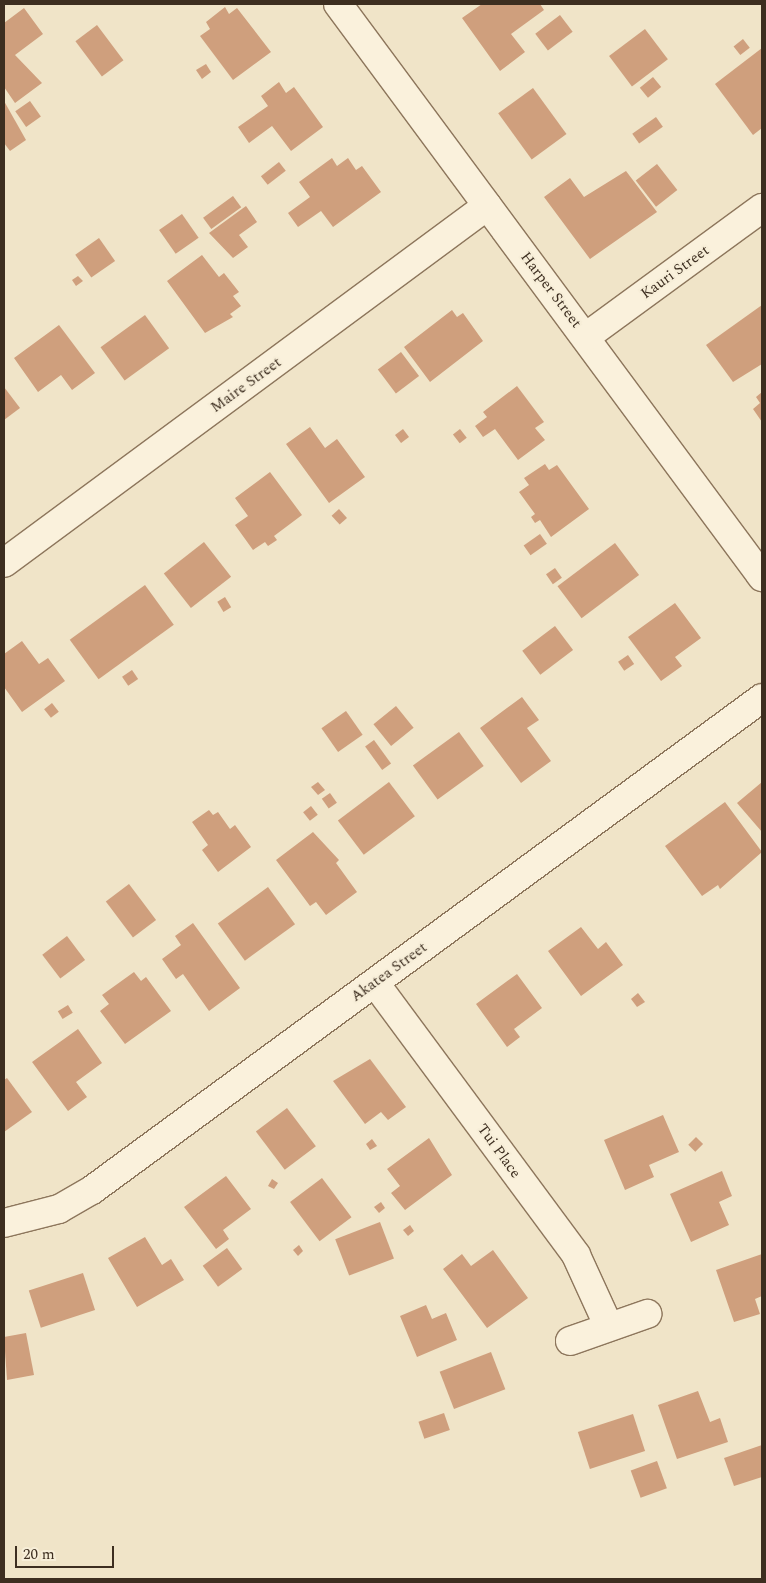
<!DOCTYPE html>
<style>
body{margin:0}
#map{position:relative;width:766px;height:1583px;overflow:hidden;background:#f0e4c8;font-family:Spectral,serif}
div>[style]{position:absolute}
.building>*{inset:0;background:#cf9f7d;transform-origin:0 0}
.roads{filter:drop-shadow(1px 0 #8d765c) drop-shadow(-1px 0 #8d765c) drop-shadow(0 1px #8d765c) drop-shadow(0 -1px #8d765c)}
.street>*{height:28px;margin:-14px;padding:0 14px;transform-origin:14px;border-radius:14px;background:#faf1dc}
span{translate:-50% -50%;white-space:nowrap;text-align:center;line-height:1.15;-webkit-text-stroke:4px #f7eed8;paint-order:stroke}
.street-label{font-size:15px;color:#3d2e20}
.frame{position:absolute;inset:0;border:5px solid #3d2e20;pointer-events:none}
.scale{position:absolute;left:15px;top:1546px;width:99px;height:22px;box-sizing:border-box;border:2px solid #3d2e20;border-top:0;padding-left:6px;font-size:15px;line-height:18px;white-space:nowrap;color:#3d2e20;-webkit-text-stroke:4px #f7eed8;paint-order:stroke}
</style>
<div id="map">
<div class="building">
<div style="clip-path:polygon(482px 4px,540px 4px,544px 10px,511px 34px,525px 52px,500px 71px,462px 18px)"></div>
<div style="clip-path:polygon(225px 7px,229px 14px,237px 8px,271px 52px,233px 80px,200px 36px,210px 29px,206px 22px)"></div>
<div style="clip-path:polygon(24px 8px,43px 34px,15px 55px,42px 83px,15px 103px,4px 87px,4px 23px)"></div>
<div style="left:560px;top:15px;width:21px;height:31px;rotate:53deg"></div>
<div style="left:97px;top:25px;width:44px;height:27px;rotate:53deg"></div>
<div style="left:645px;top:29px;width:38px;height:45px;rotate:53deg"></div>
<div style="left:743px;top:39px;width:11px;height:12px;rotate:52deg"></div>
<div style="clip-path:polygon(762px 48px,762px 128px,753px 135px,715px 84px)"></div>
<div style="clip-path:polygon(206px 64px,211px 72px,202px 79px,196px 70px)"></div>
<div style="left:653px;top:77px;width:13px;height:17px;rotate:51deg"></div>
<div style="clip-path:polygon(279px 82px,286px 93px,294px 87px,323px 127px,291px 151px,272px 126px,249px 143px,238px 127px,268px 106px,261px 96px)"></div>
<div style="left:533px;top:88px;width:57px;height:43px;rotate:54deg"></div>
<div style="clip-path:polygon(4px 101px,26px 140px,10px 151px,4px 143px)"></div>
<div style="left:30px;top:101px;width:19px;height:18px;rotate:55deg"></div>
<div style="left:656px;top:117px;width:12px;height:29px;rotate:55deg"></div>
<div style="clip-path:polygon(332px 158px,337px 166px,348px 158px,356px 170px,362px 166px,381px 192px,333px 227px,321px 211px,298px 227px,288px 213px,310px 197px,299px 182px)"></div>
<div style="left:279px;top:162px;width:11px;height:23px;rotate:52deg"></div>
<div style="left:657px;top:164px;width:33px;height:27px;rotate:52deg"></div>
<div style="clip-path:polygon(626px 171px,657px 212px,590px 259px,544px 197px,570px 178px,584px 197px)"></div>
<div style="left:233px;top:196px;width:14px;height:37px;rotate:54deg"></div>
<div style="clip-path:polygon(246px 206px,257px 222px,239px 235px,248px 247px,233px 258px,209px 233px)"></div>
<div style="left:182px;top:214px;width:29px;height:28px;rotate:55deg"></div>
<div style="left:99px;top:238px;width:28px;height:29px;rotate:55deg"></div>
<div style="clip-path:polygon(202px 255px,219px 277px,224px 273px,239px 292px,233px 296px,241px 306px,230px 314px,233px 317px,205px 333px,167px 281px)"></div>
<div style="clip-path:polygon(78px 276px,83px 281px,76px 286px,72px 280px)"></div>
<div style="clip-path:polygon(762px 305px,762px 364px,733px 382px,706px 345px)"></div>
<div style="clip-path:polygon(452px 310px,457px 317px,463px 313px,483px 341px,430px 382px,404px 347px)"></div>
<div style="left:145px;top:315px;width:41px;height:55px;rotate:54deg"></div>
<div style="clip-path:polygon(59px 325px,95px 373px,72px 390px,61px 375px,38px 392px,14px 358px)"></div>
<div style="left:401px;top:352px;width:30px;height:29px;rotate:53deg"></div>
<div style="clip-path:polygon(517px 386px,544px 422px,535px 428px,545px 440px,518px 460px,495px 429px,483px 437px,475px 426px,487px 417px,483px 412px)"></div>
<div style="clip-path:polygon(4px 387px,20px 408px,4px 420px)"></div>
<div style="clip-path:polygon(762px 392px,762px 422px,753px 409px,760px 403px,756px 397px)"></div>
<div style="clip-path:polygon(310px 427px,325px 448px,337px 439px,365px 477px,329px 503px,286px 444px)"></div>
<div style="left:403px;top:429px;width:10px;height:10px;rotate:53deg"></div>
<div style="left:460px;top:429px;width:11px;height:9px;rotate:52deg"></div>
<div style="clip-path:polygon(545px 464px,549px 470px,557px 465px,589px 509px,551px 537px,540px 520px,535px 523px,531px 517px,535px 514px,519px 492px,529px 485px,524px 478px)"></div>
<div style="clip-path:polygon(270px 472px,302px 515px,274px 536px,277px 540px,268px 546px,265px 542px,253px 550px,235px 525px,248px 516px,235px 498px)"></div>
<div style="left:339px;top:509px;width:12px;height:10px;rotate:48deg"></div>
<div style="left:540px;top:534px;width:12px;height:20px;rotate:55deg"></div>
<div style="left:204px;top:542px;width:44px;height:51px;rotate:52deg"></div>
<div style="left:615px;top:543px;width:40px;height:72px;rotate:53deg"></div>
<div style="left:555px;top:568px;width:12px;height:11px;rotate:55deg"></div>
<div style="left:145px;top:585px;width:49px;height:93px;rotate:54deg"></div>
<div style="left:225px;top:597px;width:12px;height:9px;rotate:59deg"></div>
<div style="clip-path:polygon(675px 603px,701px 638px,675px 657px,682px 666px,661px 681px,628px 637px)"></div>
<div style="left:555px;top:626px;width:30px;height:41px;rotate:53deg"></div>
<div style="clip-path:polygon(22px 641px,39px 664px,48px 658px,65px 681px,22px 712px,4px 687px,4px 654px)"></div>
<div style="left:628px;top:655px;width:11px;height:12px;rotate:56deg"></div>
<div style="left:132px;top:670px;width:11px;height:12px;rotate:56deg"></div>
<div style="clip-path:polygon(522px 697px,539px 720px,527px 728px,551px 761px,521px 783px,480px 728px)"></div>
<div style="left:52px;top:703px;width:11px;height:10px;rotate:52deg"></div>
<div style="left:396px;top:706px;width:28px;height:29px;rotate:51deg"></div>
<div style="left:346px;top:711px;width:29px;height:30px;rotate:55deg"></div>
<div style="left:459px;top:732px;width:42px;height:57px;rotate:54deg"></div>
<div style="left:374px;top:740px;width:29px;height:11px;rotate:54deg"></div>
<div style="clip-path:polygon(318px 782px,325px 790px,318px 795px,311px 787px)"></div>
<div style="left:389px;top:782px;width:43px;height:64px;rotate:53deg"></div>
<div style="clip-path:polygon(762px 782px,762px 832px,737px 803px)"></div>
<div style="left:330px;top:793px;width:12px;height:10px;rotate:55deg"></div>
<div style="clip-path:polygon(725px 802px,762px 852px,720px 889px,718px 885px,702px 896px,665px 846px)"></div>
<div style="left:311px;top:806px;width:11px;height:10px;rotate:52deg"></div>
<div style="clip-path:polygon(209px 810px,213px 815px,218px 812px,230px 829px,235px 825px,251px 847px,218px 872px,202px 850px,208px 845px,192px 822px)"></div>
<div style="clip-path:polygon(313px 832px,339px 860px,336px 863px,357px 892px,326px 915px,316px 902px,310px 906px,276px 860px)"></div>
<div style="left:129px;top:884px;width:45px;height:29px;rotate:53deg"></div>
<div style="left:268px;top:887px;width:46px;height:62px;rotate:54deg"></div>
<div style="clip-path:polygon(193px 923px,240px 988px,209px 1011px,183px 974px,176px 979px,162px 959px,181px 945px,175px 936px)"></div>
<div style="clip-path:polygon(581px 927px,598px 949px,606px 942px,623px 965px,581px 996px,548px 951px)"></div>
<div style="left:67px;top:936px;width:30px;height:31px;rotate:53deg"></div>
<div style="clip-path:polygon(134px 972px,141px 981px,146px 977px,171px 1011px,125px 1044px,100px 1011px,109px 1004px,102px 995px)"></div>
<div style="clip-path:polygon(517px 974px,542px 1008px,514px 1029px,520px 1037px,507px 1047px,476px 1004px)"></div>
<div style="clip-path:polygon(638px 993px,645px 1002px,637px 1007px,631px 999px)"></div>
<div style="left:68px;top:1005px;width:9px;height:12px;rotate:58deg"></div>
<div style="clip-path:polygon(78px 1029px,102px 1063px,76px 1082px,87px 1097px,68px 1111px,32px 1062px)"></div>
<div style="clip-path:polygon(370px 1059px,406px 1107px,388px 1120px,381px 1112px,365px 1124px,333px 1081px)"></div>
<div style="clip-path:polygon(7px 1078px,32px 1112px,4px 1132px,4px 1080px)"></div>
<div style="left:287px;top:1108px;width:48px;height:39px;rotate:53deg"></div>
<div style="clip-path:polygon(663px 1115px,679px 1152px,649px 1165px,654px 1177px,625px 1190px,604px 1140px)"></div>
<div style="left:696px;top:1137px;width:10px;height:11px;rotate:45deg"></div>
<div style="clip-path:polygon(429px 1138px,452px 1175px,405px 1210px,391px 1193px,400px 1186px,387px 1169px)"></div>
<div style="clip-path:polygon(372px 1139px,377px 1146px,370px 1150px,366px 1144px)"></div>
<div style="clip-path:polygon(722px 1171px,732px 1196px,719px 1202px,729px 1225px,691px 1242px,670px 1194px)"></div>
<div style="clip-path:polygon(226px 1176px,251px 1209px,223px 1230px,229px 1239px,216px 1249px,184px 1207px)"></div>
<div style="left:322px;top:1178px;width:49px;height:40px;rotate:53deg"></div>
<div style="clip-path:polygon(272px 1179px,278px 1183px,274px 1189px,268px 1186px)"></div>
<div style="clip-path:polygon(381px 1202px,385px 1208px,379px 1213px,374px 1207px)"></div>
<div style="left:380px;top:1222px;width:39px;height:48px;rotate:69deg"></div>
<div style="clip-path:polygon(410px 1225px,414px 1231px,408px 1236px,403px 1230px)"></div>
<div style="clip-path:polygon(145px 1237px,162px 1265px,171px 1259px,184px 1280px,137px 1307px,108px 1258px)"></div>
<div style="clip-path:polygon(299px 1245px,303px 1251px,298px 1256px,293px 1250px)"></div>
<div style="left:227px;top:1248px;width:26px;height:30px;rotate:54deg"></div>
<div style="clip-path:polygon(493px 1250px,528px 1298px,487px 1328px,443px 1269px,462px 1254px,471px 1266px)"></div>
<div style="clip-path:polygon(762px 1254px,762px 1296px,755px 1299px,760px 1314px,734px 1322px,716px 1270px)"></div>
<div style="left:83px;top:1273px;width:39px;height:57px;rotate:72deg"></div>
<div style="clip-path:polygon(426px 1305px,432px 1319px,446px 1313px,457px 1340px,417px 1357px,400px 1316px)"></div>
<div style="clip-path:polygon(26px 1333px,34px 1375px,7px 1380px,4px 1337px)"></div>
<div style="left:491px;top:1352px;width:40px;height:55px;rotate:69deg"></div>
<div style="clip-path:polygon(698px 1391px,710px 1422px,720px 1418px,728px 1442px,677px 1459px,658px 1405px)"></div>
<div style="left:444px;top:1413px;width:18px;height:27px;rotate:71deg"></div>
<div style="left:633px;top:1414px;width:39px;height:58px;rotate:72deg"></div>
<div style="clip-path:polygon(762px 1445px,762px 1477px,734px 1486px,724px 1458px)"></div>
<div style="left:657px;top:1461px;width:29px;height:28px;rotate:70deg"></div>
</div>
<div class="roads">
<div class="street">
<div style="left:338px;top:4px;width:713px;rotate:53.5deg"></div>
<div style="left:587px;top:336px;width:217px;rotate:-36.2deg"></div>
<div style="left:4px;top:563px;width:601px;rotate:-36.47deg"></div>
<div style="left:375px;top:983px;width:338px;rotate:53.5deg"></div>
<div style="left:576px;top:1255px;width:79px;rotate:65.4deg"></div>
<div style="left:4px;top:1223px;width:57px;rotate:-14.3deg"></div>
<div style="left:59px;top:1209px;width:38px;rotate:-30deg"></div>
<div style="left:92px;top:1190px;width:831px;rotate:-36.29deg"></div>
<div style="left:570px;top:1341px;width:82px;rotate:-19.3deg"></div>
</div>
</div>
<div class="street-label">
<span style="left:675px;top:272px;rotate:-36deg">Kauri Street</span>
<span style="left:551px;top:290px;rotate:53deg">Harper Street</span>
<span style="left:246px;top:385px;rotate:-36deg">Maire Street</span>
<span style="left:389px;top:972px;rotate:-36deg">Akatea Street</span>
<span style="left:499px;top:1151px;rotate:54deg">Tui Place</span>
</div>
<div class="frame"></div>
<div class="scale">20 m</div>
</div>
